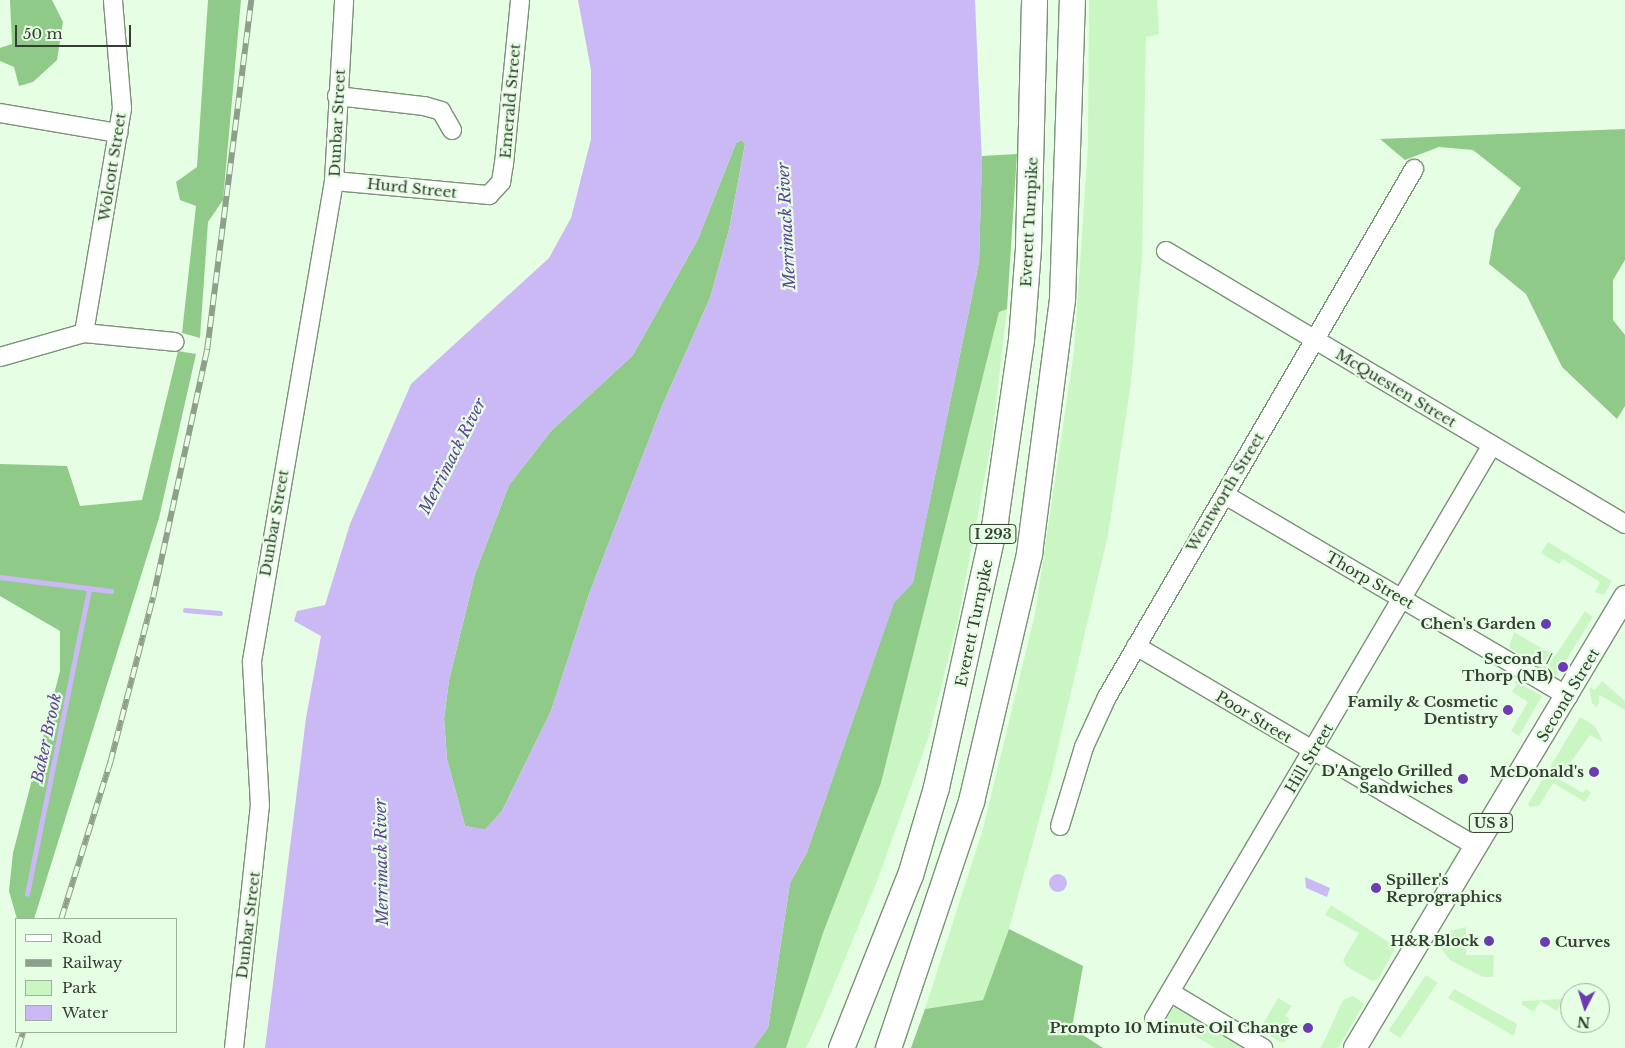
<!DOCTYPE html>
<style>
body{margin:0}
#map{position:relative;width:1625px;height:1048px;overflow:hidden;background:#e6fee3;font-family:"Libre Baskerville",serif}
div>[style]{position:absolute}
.green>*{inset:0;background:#c9f6c3;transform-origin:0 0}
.forest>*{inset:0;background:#90ca89}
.water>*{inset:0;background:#cbb9f6}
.round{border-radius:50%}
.stream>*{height:4.5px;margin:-2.25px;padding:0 2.25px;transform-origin:2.25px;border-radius:2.25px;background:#cbb9f6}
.roads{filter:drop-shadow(1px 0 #7b9178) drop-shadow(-1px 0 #7b9178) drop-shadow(0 1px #7b9178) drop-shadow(0 -1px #7b9178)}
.minor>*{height:18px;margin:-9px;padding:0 9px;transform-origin:9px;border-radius:9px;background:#fff}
.major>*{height:22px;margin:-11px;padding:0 11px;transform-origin:11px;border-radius:11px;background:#fff}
.highway>*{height:25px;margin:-12.5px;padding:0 12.5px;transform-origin:12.5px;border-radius:12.5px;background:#fff}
.rail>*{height:5.5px;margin-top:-2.75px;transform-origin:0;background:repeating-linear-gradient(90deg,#e6fee3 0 11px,#8e9f8c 0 22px);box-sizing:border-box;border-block:1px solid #8e9f8c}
.dots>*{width:14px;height:14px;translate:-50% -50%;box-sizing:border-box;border:2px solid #e6fee3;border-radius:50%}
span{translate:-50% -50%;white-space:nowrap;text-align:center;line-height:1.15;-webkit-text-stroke:4.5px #e6fee3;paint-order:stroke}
.shield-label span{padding:1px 4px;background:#e6fee3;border:1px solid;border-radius:4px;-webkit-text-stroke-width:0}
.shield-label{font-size:14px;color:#343e33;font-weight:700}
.street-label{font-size:15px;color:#343e33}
.poi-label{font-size:15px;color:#343e33;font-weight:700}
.right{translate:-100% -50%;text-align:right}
.left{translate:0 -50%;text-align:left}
.water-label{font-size:16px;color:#603f97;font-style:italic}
.legend{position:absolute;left:15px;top:918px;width:162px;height:115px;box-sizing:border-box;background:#e6fee3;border:1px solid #9fb19d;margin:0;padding:6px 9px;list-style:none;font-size:15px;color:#343e33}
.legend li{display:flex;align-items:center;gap:10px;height:25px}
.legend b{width:25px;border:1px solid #9fb19d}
.north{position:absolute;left:1560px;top:983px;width:50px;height:50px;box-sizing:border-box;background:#e6fee3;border:1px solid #9fb19d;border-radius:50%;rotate:185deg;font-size:14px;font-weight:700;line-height:20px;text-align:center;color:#343e33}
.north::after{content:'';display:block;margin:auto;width:18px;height:22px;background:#6b3bb2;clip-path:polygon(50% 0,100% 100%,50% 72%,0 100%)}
.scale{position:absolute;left:15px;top:25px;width:116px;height:22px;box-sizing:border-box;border:2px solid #343e33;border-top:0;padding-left:6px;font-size:15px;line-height:18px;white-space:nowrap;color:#343e33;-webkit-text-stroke:4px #e6fee3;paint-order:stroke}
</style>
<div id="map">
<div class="green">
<div style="clip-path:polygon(1089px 0,1157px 0,1159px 34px,1146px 37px,1142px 258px,1131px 383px,1108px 535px,1052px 773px,1009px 929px,983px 1000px,925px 1009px,983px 829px,1035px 614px,1074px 352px,1088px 146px)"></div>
<div style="clip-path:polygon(1007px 309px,992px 439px,957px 625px,928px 739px,878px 879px,822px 1014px,806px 1048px,786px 1048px,823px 933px,881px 783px,999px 311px)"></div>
<div style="clip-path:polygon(1548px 542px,1612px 581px,1604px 595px,1595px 592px,1600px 582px,1563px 559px,1559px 564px,1541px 553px)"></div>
<div style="clip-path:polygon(1585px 611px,1593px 617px,1555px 678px,1509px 647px,1514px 632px,1555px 656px)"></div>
<div style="clip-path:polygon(1502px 674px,1542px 696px,1519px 736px,1511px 731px,1528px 702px,1512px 692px,1517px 684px)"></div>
<div style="clip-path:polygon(1602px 681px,1625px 701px,1625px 710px,1600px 695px,1597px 708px,1592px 703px,1589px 687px,1595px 690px)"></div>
<div style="clip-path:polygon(1580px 717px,1595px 726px,1603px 742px,1590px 735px,1559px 779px,1583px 793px,1586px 789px,1591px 792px,1585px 802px,1553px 783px,1539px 806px,1530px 807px,1528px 804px)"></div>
<div style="clip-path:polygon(1331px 905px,1396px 947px,1378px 979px,1372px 981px,1346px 966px,1343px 960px,1359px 933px,1325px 915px)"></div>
<div style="clip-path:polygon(1466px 927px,1466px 955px,1494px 955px,1493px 977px,1483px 977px,1450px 960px,1440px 947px,1450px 931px)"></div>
<div style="left:1426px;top:975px;width:14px;height:67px;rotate:34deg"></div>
<div style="clip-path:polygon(1454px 989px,1517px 1024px,1514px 1036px,1448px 998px)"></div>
<div style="clip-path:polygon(1353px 996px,1364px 1004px,1338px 1048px,1321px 1048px,1343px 1000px)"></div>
<div style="clip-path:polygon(1278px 998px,1292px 1006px,1285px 1016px,1290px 1019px,1285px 1027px,1290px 1031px,1289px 1038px,1282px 1043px,1260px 1029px)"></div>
<div style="clip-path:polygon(1563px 999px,1557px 1011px,1540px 1001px,1534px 1012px,1522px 1005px,1522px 1001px)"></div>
<div style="clip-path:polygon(1176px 1004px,1249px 1048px,1215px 1048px,1184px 1029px,1160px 1029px)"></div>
</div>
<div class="forest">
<div style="clip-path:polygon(10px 0,52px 0,63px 22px,57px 60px,33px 82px,19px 86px,14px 67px,0 61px,0 48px,12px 44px)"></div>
<div style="clip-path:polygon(208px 0,241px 0,223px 200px,208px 222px,200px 338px,182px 333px,196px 206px,180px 200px,176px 182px,197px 167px)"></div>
<div style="clip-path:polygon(1625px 129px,1625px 260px,1613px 280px,1613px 320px,1625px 335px,1625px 406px,1617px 419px,1562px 367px,1526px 294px,1489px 264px,1495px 230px,1521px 188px,1473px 150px,1439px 147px,1405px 160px,1380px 139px)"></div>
<div style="clip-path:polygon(742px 140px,745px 144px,729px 230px,710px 298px,662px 406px,589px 594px,551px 711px,502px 811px,485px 830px,465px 826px,447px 759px,444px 719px,449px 680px,475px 574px,509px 485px,551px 431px,633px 355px,698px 239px,736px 143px)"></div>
<div style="clip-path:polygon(1017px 154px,1007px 309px,999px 312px,881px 783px,823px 933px,786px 1048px,753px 1048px,768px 1028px,790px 883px,807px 852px,894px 602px,913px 582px,979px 262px,982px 156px)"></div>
<div style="clip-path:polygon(178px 351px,196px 354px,159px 518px,34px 919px,17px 919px,9px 891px,13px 853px,60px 671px,60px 631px,0 596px,0 464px,67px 466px,80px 506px,142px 500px)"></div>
<div style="clip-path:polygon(1009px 929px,1083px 966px,1072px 1028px,1103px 1048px,911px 1048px,925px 1009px,983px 1000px)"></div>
</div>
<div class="water">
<div style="clip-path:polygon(evenodd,578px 0,975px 0,982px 164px,979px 262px,913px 583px,894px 603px,807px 852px,790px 883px,768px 1028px,753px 1048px,265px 1048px,306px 718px,321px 636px,294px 621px,297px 611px,325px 605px,350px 524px,411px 384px,549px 258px,571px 218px,591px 139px,591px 70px,578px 0,742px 140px,745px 144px,729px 230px,710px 298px,662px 406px,589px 594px,551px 711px,502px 811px,485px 829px,465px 826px,447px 759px,444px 719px,449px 680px,475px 574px,509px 485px,551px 431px,633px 355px,698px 239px,736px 143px,742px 140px)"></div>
<div class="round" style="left:1049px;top:874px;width:18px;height:18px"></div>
<div style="clip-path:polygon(1305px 877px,1330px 888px,1327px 897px,1306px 888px)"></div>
</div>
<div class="stream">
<div style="left:0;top:577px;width:112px;rotate:7.2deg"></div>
<div style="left:185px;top:610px;width:35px;rotate:5deg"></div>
<div style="left:27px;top:894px;width:312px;rotate:-78.5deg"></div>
</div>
<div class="roads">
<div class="minor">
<div style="left:337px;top:96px;width:88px;rotate:6.6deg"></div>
<div style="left:424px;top:106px;width:18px;rotate:16deg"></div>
<div style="left:441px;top:111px;width:22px;rotate:60deg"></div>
<div style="left:0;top:113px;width:120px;rotate:9.6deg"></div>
<div style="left:334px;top:181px;width:156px;rotate:5.2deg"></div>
<div style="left:489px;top:195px;width:18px;rotate:-47deg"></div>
<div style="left:501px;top:182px;width:18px;rotate:-81deg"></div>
<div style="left:504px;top:164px;width:164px;rotate:-84.4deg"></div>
<div style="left:1166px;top:251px;width:534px;rotate:30.74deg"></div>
<div style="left:84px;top:333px;width:228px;rotate:-80.4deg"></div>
<div style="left:122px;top:108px;width:108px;rotate:-94.8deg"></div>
<div style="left:0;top:357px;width:87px;rotate:-15.9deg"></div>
<div style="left:84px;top:333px;width:91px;rotate:5.6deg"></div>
<div style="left:1225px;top:495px;width:398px;rotate:30.4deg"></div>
<div style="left:1136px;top:646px;width:396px;rotate:30.5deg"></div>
<div style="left:1060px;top:826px;width:83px;rotate:-73.1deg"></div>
<div style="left:1084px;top:747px;width:55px;rotate:-65.3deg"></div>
<div style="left:1107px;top:697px;width:611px;rotate:-59.82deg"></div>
<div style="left:1170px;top:992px;width:109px;rotate:31.1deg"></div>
<div style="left:1154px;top:1019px;width:666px;rotate:-59.51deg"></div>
<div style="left:234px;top:1048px;width:243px;rotate:-83.9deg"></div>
<div style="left:260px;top:806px;width:145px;rotate:-93.2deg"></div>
<div style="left:252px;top:661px;width:487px;rotate:-80.3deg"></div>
<div style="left:334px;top:181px;width:181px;rotate:-86.8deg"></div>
</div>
<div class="major">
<div style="left:1355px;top:1048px;width:526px;rotate:-59.09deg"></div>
</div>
<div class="highway">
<div style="left:841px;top:1048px;width:186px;rotate:-68.3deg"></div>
<div style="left:910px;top:875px;width:92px;rotate:-73.5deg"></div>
<div style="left:936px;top:787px;width:273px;rotate:-77.5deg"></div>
<div style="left:995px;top:520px;width:183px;rotate:-81.8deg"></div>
<div style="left:1021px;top:339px;width:92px;rotate:-85.6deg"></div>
<div style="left:1028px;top:247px;width:247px;rotate:-88.6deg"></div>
<div style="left:888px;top:1048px;width:261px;rotate:-71.4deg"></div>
<div style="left:971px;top:801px;width:255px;rotate:-76.8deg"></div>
<div style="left:1029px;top:553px;width:256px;rotate:-82.6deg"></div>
<div style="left:1062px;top:299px;width:299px;rotate:-88.1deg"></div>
</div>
</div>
<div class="rail">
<div style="left:61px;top:919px;width:164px;rotate:-72.6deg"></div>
<div style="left:110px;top:763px;width:171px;rotate:-75.5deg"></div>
<div style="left:153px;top:597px;width:254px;rotate:-77.7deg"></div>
<div style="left:207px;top:349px;width:352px;rotate:-82.8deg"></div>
<div style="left:18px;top:1048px;width:17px;rotate:-73deg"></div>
</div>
<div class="dots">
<div style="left:1546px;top:624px;background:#6b3bb2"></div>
<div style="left:1563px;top:667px;background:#6b3bb2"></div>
<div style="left:1508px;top:710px;background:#6b3bb2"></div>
<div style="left:1594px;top:772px;background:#6b3bb2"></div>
<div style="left:1463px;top:779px;background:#6b3bb2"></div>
<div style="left:1376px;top:888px;background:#6b3bb2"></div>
<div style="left:1489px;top:941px;background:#6b3bb2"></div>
<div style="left:1545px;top:942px;background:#6b3bb2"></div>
<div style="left:1308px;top:1028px;background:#6b3bb2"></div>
</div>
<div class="shield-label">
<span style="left:993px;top:534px">I 293</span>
<span style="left:1491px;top:823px">US 3</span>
</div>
<div class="street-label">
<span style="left:510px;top:101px;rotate:-85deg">Emerald Street</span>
<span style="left:337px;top:123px;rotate:-87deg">Dunbar Street</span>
<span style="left:112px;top:167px;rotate:-81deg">Wolcott Street</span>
<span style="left:412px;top:188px;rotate:6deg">Hurd Street</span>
<span style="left:1029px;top:222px;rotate:-87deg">Everett Turnpike</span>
<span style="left:1396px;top:388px;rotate:31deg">McQuesten Street</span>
<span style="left:1225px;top:492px;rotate:-59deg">Wentworth Street</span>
<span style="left:274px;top:523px;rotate:-80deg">Dunbar Street</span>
<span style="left:1370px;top:580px;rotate:30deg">Thorp Street</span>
<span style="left:974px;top:623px;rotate:-78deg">Everett Turnpike</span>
<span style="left:1568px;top:695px;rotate:-59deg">Second Street</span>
<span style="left:1254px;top:717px;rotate:31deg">Poor Street</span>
<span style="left:1309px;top:758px;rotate:-59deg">Hill Street</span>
<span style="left:248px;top:925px;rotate:-83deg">Dunbar Street</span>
</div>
<div class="poi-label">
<span class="right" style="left:1536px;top:624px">Chen's Garden</span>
<span class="right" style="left:1553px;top:667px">Second /<br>Thorp (NB)</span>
<span class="right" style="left:1498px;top:710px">Family &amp; Cosmetic<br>Dentistry</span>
<span class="right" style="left:1453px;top:779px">D'Angelo Grilled<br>Sandwiches</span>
<span class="right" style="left:1584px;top:772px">McDonald's</span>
<span class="left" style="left:1386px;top:888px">Spiller's<br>Reprographics</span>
<span class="right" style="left:1479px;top:941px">H&amp;R Block</span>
<span class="left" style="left:1555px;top:942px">Curves</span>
<span class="right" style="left:1298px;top:1028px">Prompto 10 Minute Oil Change</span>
</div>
<div class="water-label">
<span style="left:786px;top:226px;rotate:-93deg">Merrimack River</span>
<span style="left:452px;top:456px;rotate:-63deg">Merrimack River</span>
<span style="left:46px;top:738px;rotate:-78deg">Baker Brook</span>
<span style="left:381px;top:862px;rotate:-91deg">Merrimack River</span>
</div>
<ul class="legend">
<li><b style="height:6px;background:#fff"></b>Road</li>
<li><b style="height:6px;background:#8e9f8c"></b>Railway</li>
<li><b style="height:14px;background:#c9f6c3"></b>Park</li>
<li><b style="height:14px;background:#cbb9f6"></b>Water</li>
</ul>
<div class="north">N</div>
<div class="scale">50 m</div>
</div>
